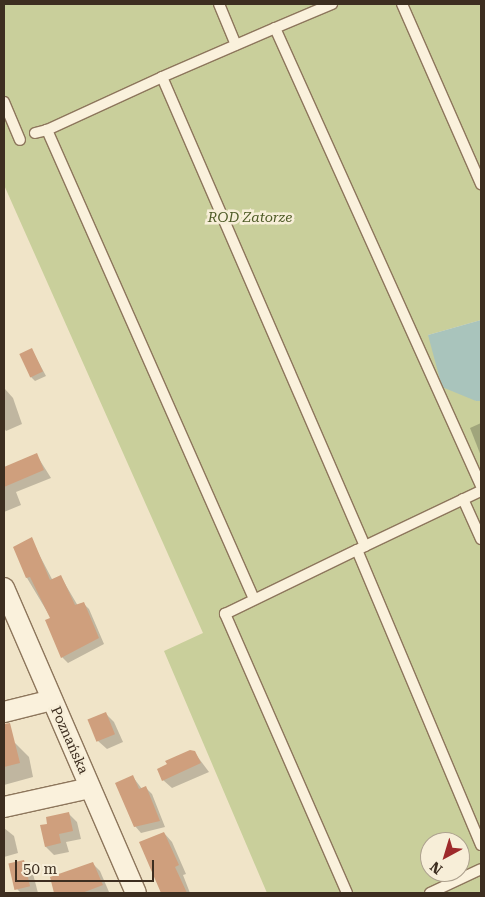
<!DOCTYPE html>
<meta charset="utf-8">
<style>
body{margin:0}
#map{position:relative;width:485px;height:897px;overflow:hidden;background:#f0e4c8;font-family:"Roboto Serif",serif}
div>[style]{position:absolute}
.green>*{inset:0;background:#c9cf9b}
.water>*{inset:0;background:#a9c4bc}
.shadow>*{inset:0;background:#0003}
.building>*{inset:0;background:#cf9f7d;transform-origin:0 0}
.roads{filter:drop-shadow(1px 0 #8d765c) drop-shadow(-1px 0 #8d765c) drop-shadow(0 1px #8d765c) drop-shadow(0 -1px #8d765c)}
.lane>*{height:10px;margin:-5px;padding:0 5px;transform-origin:5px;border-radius:5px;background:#faf1dc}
.street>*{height:20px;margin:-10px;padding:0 10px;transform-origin:10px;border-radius:10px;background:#faf1dc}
span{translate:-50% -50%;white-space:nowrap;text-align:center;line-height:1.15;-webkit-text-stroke:5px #f7eed8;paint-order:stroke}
.park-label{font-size:14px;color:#4d5a26;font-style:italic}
.street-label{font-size:14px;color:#3d2e20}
.frame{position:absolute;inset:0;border:5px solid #3d2e20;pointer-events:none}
.north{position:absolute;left:420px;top:832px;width:50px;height:50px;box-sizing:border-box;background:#f7eed8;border:1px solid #ada18e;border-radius:50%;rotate:219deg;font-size:14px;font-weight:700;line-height:20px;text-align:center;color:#3d2e20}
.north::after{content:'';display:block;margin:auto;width:18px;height:22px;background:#9e2a2b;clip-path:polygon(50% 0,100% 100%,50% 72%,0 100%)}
.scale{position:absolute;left:15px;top:860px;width:139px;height:22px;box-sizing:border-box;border:2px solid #3d2e20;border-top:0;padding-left:6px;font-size:15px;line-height:18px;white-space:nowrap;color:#3d2e20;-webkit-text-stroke:4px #f7eed8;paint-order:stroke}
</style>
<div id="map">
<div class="green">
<div style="clip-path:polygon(evenodd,4px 4px,481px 4px,481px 320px,428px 335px,476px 401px,481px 401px,481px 893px,267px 893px,164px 651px,203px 633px,4px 185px,4px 4px,430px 842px,460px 842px,460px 872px,430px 872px,430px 842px)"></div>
</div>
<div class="water">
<div style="clip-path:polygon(481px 320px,481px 401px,476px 401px,442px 387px,428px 335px)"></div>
</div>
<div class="shadow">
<div style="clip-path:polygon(32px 350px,46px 376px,35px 381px,31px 377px)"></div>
<div style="clip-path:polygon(5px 389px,13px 398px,22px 424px,6px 431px,4px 428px)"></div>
<div style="clip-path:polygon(481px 423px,481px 456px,470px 428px)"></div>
<div style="clip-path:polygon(36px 454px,51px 478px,16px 492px,21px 505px,4px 512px,4px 468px)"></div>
<div style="clip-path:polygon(31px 539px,53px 581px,61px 577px,78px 606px,83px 603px,89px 609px,104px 644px,68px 663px,62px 657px,51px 618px,27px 578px,15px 547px)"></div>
<div style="clip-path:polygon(105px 713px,114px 722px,123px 742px,107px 749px,98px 741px,89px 720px)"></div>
<div style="clip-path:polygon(15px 743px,29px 757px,33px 777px,4px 785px,4px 746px)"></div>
<div style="clip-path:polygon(194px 752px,209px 772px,172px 788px,163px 780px)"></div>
<div style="clip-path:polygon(133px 777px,142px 789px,145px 787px,152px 794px,165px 827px,141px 833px,135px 826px)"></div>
<div style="clip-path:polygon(68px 813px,77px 822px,81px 839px,66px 842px,69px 852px,54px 855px,46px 847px,49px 824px)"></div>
<div style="clip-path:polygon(4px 828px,14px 836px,18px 853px,4px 857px)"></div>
<div style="clip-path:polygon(164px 833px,172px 842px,186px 874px,183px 875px,190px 893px,163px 893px,141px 843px)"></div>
<div style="clip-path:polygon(23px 861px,32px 870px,38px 893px,21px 893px,17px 889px)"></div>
<div style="clip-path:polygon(92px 863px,100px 871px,109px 892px,55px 893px,51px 878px)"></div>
</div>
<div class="building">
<div style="left:32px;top:348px;width:26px;height:14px;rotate:65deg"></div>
<div style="clip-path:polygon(37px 453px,44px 470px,4px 487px,4px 467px)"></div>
<div style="clip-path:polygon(32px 537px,50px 580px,61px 575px,75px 605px,84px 602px,99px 638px,61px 658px,45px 620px,50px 618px,30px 577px,26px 578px,13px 547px)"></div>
<div style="left:106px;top:712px;width:24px;height:20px;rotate:68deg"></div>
<div style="clip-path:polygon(10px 723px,20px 763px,4px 767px,4px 724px)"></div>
<div style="clip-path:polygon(190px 750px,195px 751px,201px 763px,162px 781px,157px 769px,167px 764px,165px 761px)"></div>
<div style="clip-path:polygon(133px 775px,139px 789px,146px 786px,160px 821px,134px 827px,115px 783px)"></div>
<div style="clip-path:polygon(69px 812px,73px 831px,59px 834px,61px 843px,45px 847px,40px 825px,47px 824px,46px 817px)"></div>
<div style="clip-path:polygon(164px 832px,179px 865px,175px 867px,187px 893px,161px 893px,139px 842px)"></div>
<div style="left:24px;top:860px;width:27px;height:16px;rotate:77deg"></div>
<div style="clip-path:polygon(93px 862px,103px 885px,82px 893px,54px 893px,50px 877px)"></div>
</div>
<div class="roads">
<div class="lane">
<div style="left:219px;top:4px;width:44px;rotate:67.5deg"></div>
<div style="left:402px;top:4px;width:197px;rotate:66.3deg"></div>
<div style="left:275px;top:28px;width:62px;rotate:-22.8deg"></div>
<div style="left:162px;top:77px;width:123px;rotate:-23.4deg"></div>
<div style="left:275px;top:28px;width:502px;rotate:65.78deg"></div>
<div style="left:4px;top:102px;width:41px;rotate:67.2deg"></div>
<div style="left:35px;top:133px;width:12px;rotate:-14deg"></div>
<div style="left:463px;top:499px;width:44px;rotate:65.8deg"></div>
<div style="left:365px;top:546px;width:128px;rotate:-25.4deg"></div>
<div style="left:254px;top:599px;width:513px;rotate:-113.81deg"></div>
<div style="left:47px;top:130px;width:127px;rotate:-24.7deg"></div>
<div style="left:162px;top:77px;width:511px;rotate:66.6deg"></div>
<div style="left:365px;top:546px;width:9px;rotate:153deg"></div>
<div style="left:347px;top:893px;width:305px;rotate:-113.6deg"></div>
<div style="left:225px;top:614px;width:147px;rotate:-25.9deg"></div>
<div style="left:357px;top:550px;width:320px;rotate:67.2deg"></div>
<div style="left:430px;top:893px;width:56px;rotate:-25.2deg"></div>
</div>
<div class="street">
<div style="left:4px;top:588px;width:332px;rotate:66.6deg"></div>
<div style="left:4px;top:712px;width:49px;rotate:-14deg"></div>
<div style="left:4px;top:807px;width:88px;rotate:-12.5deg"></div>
</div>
</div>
<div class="park-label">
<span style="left:250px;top:217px">ROD Zatorze</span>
</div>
<div class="street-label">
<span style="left:70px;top:740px;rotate:66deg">Poznańska</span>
</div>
<div class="frame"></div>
<div class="north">N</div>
<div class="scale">50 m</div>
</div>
